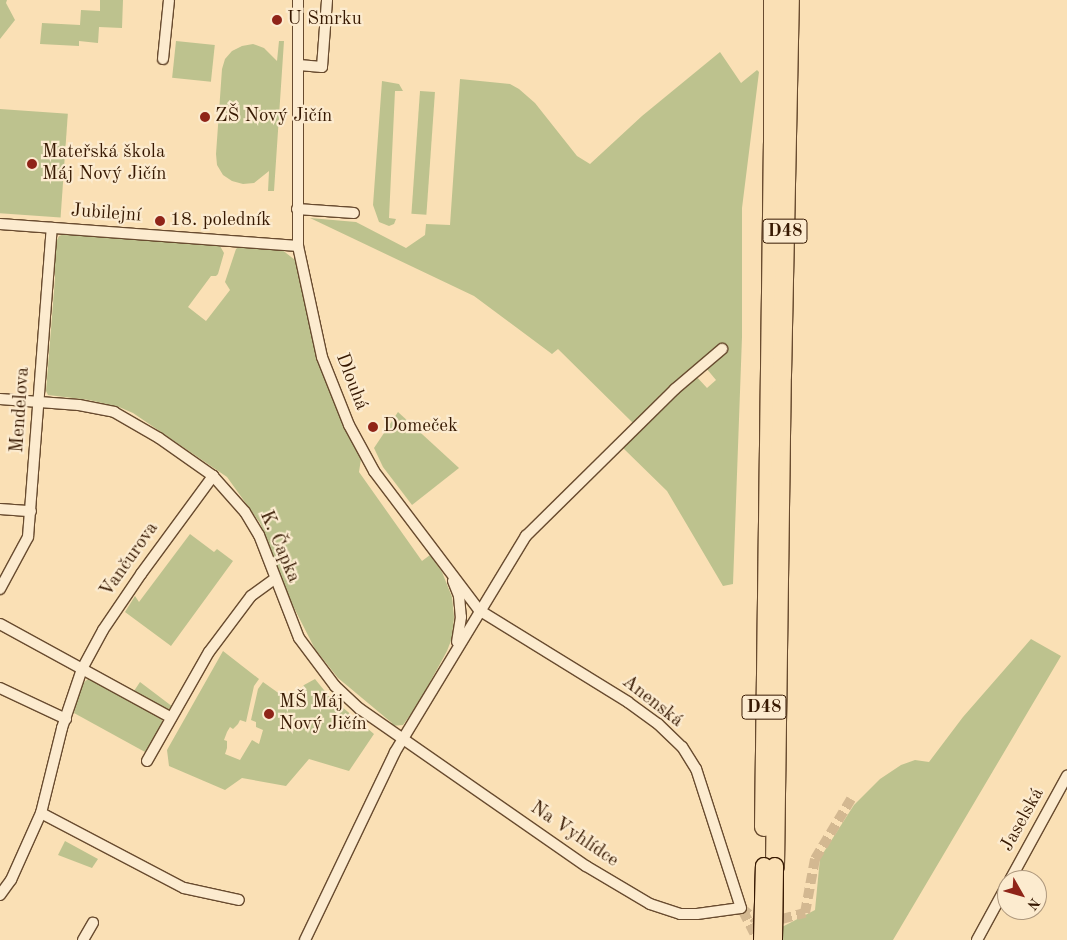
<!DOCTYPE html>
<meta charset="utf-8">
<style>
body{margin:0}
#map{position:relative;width:1067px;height:940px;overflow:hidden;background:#fae0b5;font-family:"Old Standard TT",serif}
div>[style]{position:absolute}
.green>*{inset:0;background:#bdc28e;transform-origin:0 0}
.minor-tunnel>*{height:10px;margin-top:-5px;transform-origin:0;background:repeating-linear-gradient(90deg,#d3b891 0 10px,transparent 0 15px)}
.roads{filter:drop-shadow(1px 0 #684b2f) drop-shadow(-1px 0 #684b2f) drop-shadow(0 1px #684b2f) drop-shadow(0 -1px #684b2f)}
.minor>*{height:10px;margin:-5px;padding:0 5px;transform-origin:5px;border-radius:5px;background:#fcebcf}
.motorway>*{height:18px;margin:-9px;padding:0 9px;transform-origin:9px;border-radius:9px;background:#fae0b5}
.bridges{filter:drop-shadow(1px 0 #371902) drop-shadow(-1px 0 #371902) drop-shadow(0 1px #371902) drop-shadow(0 -1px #371902)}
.trunk-bridge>*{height:16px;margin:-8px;padding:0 8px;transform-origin:8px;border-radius:8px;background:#fae0b5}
.dots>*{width:14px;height:14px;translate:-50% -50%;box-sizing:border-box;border:2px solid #fcebcf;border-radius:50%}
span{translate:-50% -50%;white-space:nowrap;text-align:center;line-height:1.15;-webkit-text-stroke:4.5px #fcebcf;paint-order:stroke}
.shield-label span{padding:1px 4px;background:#fcebcf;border:1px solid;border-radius:4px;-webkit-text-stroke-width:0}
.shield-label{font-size:18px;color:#371902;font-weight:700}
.poi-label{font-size:19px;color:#371902}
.left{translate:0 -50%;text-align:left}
.street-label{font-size:19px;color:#371902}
.north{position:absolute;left:997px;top:870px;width:50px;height:50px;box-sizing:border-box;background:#fcebcf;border:1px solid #ad977d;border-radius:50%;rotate:128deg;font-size:14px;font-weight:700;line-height:20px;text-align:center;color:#371902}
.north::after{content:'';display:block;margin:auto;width:18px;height:22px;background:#8f2418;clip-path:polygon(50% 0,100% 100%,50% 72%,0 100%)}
</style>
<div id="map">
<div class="green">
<div style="clip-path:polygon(0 0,7px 0,6px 3px,15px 20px,0 39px)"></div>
<div style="clip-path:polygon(100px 0,123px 0,122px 28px,99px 27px,98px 43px,79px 41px,79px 46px,40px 44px,42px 23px,80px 25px,81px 10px,100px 11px)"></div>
<div style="left:176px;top:41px;width:39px;height:37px;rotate:6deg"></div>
<div style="clip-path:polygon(279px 41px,284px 41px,274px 191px,268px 191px,269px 171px,254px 183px,243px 184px,232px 181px,223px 175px,217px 165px,216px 154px,222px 69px,225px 59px,232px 51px,242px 46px,253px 44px,264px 48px,277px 61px)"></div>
<div style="clip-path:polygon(720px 52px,741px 83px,757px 70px,759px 72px,742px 208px,742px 337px,733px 584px,723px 586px,667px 491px,623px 448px,696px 376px,707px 388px,716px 380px,706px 368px,672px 386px,633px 423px,558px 349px,552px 354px,474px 296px,310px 218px,356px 222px,406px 248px,425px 235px,426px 224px,450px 225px,460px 79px,510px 84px,519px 89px,535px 103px,577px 156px,590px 164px,642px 116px)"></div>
<div style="clip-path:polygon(382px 81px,399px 84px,403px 91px,395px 91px,389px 218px,396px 219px,394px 224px,389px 226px,379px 222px,373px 205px)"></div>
<div style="left:420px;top:91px;width:15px;height:123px;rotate:4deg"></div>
<div style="left:0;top:109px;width:68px;height:104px;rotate:4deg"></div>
<div style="clip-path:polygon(67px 233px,220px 246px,224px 253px,218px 274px,216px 276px,211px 276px,188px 307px,206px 321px,230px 290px,225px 282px,236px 249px,239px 247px,281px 249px,295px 260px,311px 331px,330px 392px,361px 459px,359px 472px,422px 561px,430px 555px,442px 572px,452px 597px,454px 617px,452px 638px,447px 651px,418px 704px,403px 725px,391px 726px,392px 723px,338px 678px,315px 649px,289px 598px,260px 523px,227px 477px,133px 413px,119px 407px,89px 400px,48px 395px,46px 391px,55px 279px,55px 244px,59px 236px)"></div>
<div style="clip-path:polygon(398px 412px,459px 468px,412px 505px,383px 467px,374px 448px)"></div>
<div style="clip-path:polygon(190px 534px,214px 552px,217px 549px,233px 561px,171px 646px,125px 612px,135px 596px,139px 602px)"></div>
<div style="clip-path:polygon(1031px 639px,1061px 656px,893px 940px,771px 940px,782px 927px,815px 910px,820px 858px,854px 805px,880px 779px,901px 765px,915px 760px,929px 762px,963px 717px)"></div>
<div style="clip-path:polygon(223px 651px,259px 679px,254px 686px,246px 722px,240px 720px,238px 724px,233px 729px,230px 727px,227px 732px,224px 740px,227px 741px,227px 748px,225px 754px,240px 760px,252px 740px,259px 744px,263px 730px,256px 727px,256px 722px,251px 720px,258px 689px,263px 682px,291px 702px,304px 685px,315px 679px,328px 695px,374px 734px,349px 771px,309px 759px,286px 786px,242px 778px,225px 790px,169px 766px,167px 750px)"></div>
<div style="clip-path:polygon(89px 678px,161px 717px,163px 725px,149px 750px,145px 752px,74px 713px,81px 685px)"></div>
<div style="clip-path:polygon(140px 682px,173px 707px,166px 710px,161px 709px,162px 706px,134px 691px)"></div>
<div style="clip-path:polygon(65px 841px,98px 859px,92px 868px,58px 855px)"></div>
</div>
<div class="minor-tunnel">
<div style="left:741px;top:908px;width:18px;rotate:38deg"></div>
<div style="left:755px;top:919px;width:27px"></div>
<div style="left:782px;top:919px;width:24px;rotate:-15deg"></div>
<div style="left:805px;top:913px;width:55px;rotate:-79.5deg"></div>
<div style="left:815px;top:859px;width:70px;rotate:-59deg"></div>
<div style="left:743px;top:911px;width:33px;rotate:63deg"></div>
</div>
<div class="roads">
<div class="minor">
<div style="left:163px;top:59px;width:59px;rotate:-84.2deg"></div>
<div style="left:299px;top:65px;width:23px;rotate:5deg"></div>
<div style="left:322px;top:67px;width:67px;rotate:-85.7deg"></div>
<div style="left:297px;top:209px;width:57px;rotate:4deg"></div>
<div style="left:0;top:224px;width:299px;rotate:4.2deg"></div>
<div style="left:0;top:399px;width:79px;rotate:4.3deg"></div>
<div style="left:79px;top:405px;width:36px;rotate:11deg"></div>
<div style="left:114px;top:412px;width:52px;rotate:30deg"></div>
<div style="left:159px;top:438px;width:66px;rotate:35.1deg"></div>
<div style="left:213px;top:476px;width:48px;rotate:48.4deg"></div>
<div style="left:245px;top:512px;width:27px;rotate:59deg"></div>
<div style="left:259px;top:535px;width:110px;rotate:68.8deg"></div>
<div style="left:299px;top:638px;width:60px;rotate:53.1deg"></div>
<div style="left:335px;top:686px;width:34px;rotate:43deg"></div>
<div style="left:360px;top:709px;width:275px;rotate:34.8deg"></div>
<div style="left:586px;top:866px;width:74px;rotate:30.7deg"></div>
<div style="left:650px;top:904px;width:32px;rotate:18deg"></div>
<div style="left:680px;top:914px;width:17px"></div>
<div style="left:697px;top:914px;width:44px;rotate:-7.8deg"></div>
<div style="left:741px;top:908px;width:146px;rotate:-107.9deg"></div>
<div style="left:696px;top:769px;width:26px;rotate:-122deg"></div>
<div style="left:682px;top:747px;width:33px;rotate:-136deg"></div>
<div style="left:658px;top:724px;width:37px;rotate:-144deg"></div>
<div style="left:628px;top:702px;width:175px;rotate:-148.3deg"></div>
<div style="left:479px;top:610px;width:174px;rotate:-127.1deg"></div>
<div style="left:374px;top:471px;width:52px;rotate:-118.5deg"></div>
<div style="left:349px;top:425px;width:73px;rotate:-111.7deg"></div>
<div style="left:322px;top:357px;width:114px;rotate:-102.2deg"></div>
<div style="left:298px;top:246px;width:246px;rotate:-90deg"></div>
<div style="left:0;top:509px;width:31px;rotate:4deg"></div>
<div style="left:453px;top:581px;width:16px;rotate:68deg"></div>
<div style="left:459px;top:596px;width:21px;rotate:85deg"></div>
<div style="left:461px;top:617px;width:25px;rotate:99deg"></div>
<div style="left:0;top:589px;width:59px;rotate:-61.7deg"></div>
<div style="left:28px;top:537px;width:310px;rotate:-85.6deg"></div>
<div style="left:0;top:624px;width:194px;rotate:28.7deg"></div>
<div style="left:0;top:688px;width:73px;rotate:25.2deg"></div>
<div style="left:147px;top:761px;width:125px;rotate:-60.4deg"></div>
<div style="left:209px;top:652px;width:70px;rotate:-53.1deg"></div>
<div style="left:251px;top:596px;width:29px;rotate:-36deg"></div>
<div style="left:41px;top:813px;width:161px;rotate:27.7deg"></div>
<div style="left:184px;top:888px;width:56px;rotate:12.3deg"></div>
<div style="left:1010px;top:880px;width:119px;rotate:-61.3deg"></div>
<div style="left:0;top:895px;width:19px;rotate:-54deg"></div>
<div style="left:11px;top:880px;width:73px;rotate:-65.9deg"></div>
<div style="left:41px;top:813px;width:88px;rotate:-76.1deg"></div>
<div style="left:62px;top:728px;width:62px;rotate:-71.3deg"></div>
<div style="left:82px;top:669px;width:44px;rotate:-61.7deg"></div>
<div style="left:103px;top:630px;width:68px;rotate:-55.8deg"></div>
<div style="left:141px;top:574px;width:122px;rotate:-53.7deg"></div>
<div style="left:83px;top:940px;width:20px;rotate:-60deg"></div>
<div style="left:305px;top:940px;width:208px;rotate:-64.4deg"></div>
<div style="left:395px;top:752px;width:253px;rotate:-58.8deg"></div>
<div style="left:526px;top:536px;width:209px;rotate:-44.6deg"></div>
<div style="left:675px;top:389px;width:62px;rotate:-40.4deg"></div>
<div style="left:977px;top:940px;width:63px;rotate:-61.4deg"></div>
</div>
<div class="motorway">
<div style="left:764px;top:827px;width:684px;rotate:-89.25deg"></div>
<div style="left:773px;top:143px;width:143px;rotate:-90deg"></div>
<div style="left:775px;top:866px;width:491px;rotate:-89.2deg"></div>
<div style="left:782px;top:375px;width:375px;rotate:-88.8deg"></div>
</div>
</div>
<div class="bridges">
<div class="trunk-bridge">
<div style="left:762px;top:940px;width:74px;rotate:-88.5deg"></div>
<div style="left:774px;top:940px;width:74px;rotate:-89.2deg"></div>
</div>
</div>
<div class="dots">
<div style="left:277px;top:20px;background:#8f2418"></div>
<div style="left:205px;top:117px;background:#8f2418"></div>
<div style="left:32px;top:164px;background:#8f2418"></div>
<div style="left:160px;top:221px;background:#8f2418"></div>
<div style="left:373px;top:427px;background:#8f2418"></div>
<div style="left:269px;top:714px;background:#8f2418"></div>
</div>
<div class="shield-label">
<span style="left:785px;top:231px">D48</span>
<span style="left:764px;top:707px">D48</span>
</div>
<div class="poi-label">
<span class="left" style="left:287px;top:20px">U Smrku</span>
<span class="left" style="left:215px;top:117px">ZŠ Nový Jičín</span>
<span class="left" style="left:42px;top:164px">Mateřská škola<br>Máj Nový Jičín</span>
<span class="left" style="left:170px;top:221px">18. poledník</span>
<span class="left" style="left:383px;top:427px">Domeček</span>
<span class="left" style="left:279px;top:714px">MŠ Máj<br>Nový Jičín</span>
</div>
<div class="street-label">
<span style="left:106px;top:214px;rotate:4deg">Jubilejní</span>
<span style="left:351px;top:382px;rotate:69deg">Dlouhá</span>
<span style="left:21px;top:410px;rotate:-86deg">Mendelova</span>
<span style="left:279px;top:547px;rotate:67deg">K. Čapka</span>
<span style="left:130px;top:560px;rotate:-55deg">Vančurova</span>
<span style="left:652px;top:702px;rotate:38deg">Anenská</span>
<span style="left:1023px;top:820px;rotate:-61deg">Jaselská</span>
<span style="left:574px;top:835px;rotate:34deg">Na Vyhlídce</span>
</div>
<div class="north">N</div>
</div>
